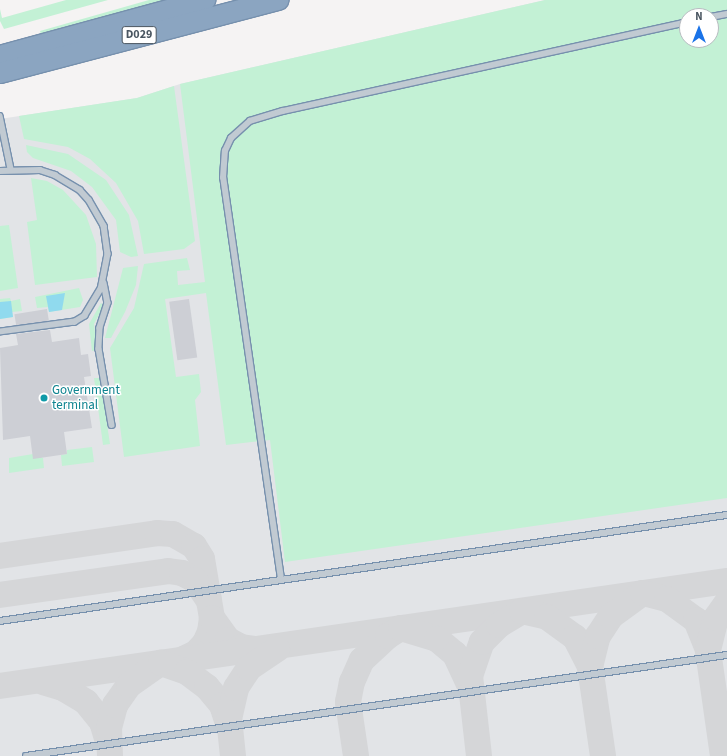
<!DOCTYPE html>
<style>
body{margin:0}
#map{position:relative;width:727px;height:756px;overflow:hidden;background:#f5f3f3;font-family:"Source Sans 3",sans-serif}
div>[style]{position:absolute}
.airport>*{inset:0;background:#e2e4e7}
.green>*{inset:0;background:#c3f1d5}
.water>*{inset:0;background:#90daee}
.taxiway>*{height:26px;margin:-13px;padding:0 13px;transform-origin:13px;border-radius:13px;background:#d5d6d8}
.building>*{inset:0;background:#cdcfd5;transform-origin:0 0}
.roads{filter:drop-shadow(1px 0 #7690ad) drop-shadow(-1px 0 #7690ad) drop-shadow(0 1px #7690ad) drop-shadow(0 -1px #7690ad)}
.lane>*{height:5.5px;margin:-2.75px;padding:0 2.75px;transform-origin:2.75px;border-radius:2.75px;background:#c1cad2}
.highway>*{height:20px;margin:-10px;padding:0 10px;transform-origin:10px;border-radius:10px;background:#8ba5c1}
.dots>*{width:11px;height:11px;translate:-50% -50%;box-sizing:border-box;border:2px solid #fff;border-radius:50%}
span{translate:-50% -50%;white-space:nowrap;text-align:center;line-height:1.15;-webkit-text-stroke:3px #fff;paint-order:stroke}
.shield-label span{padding:1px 3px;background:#fff;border:1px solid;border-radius:3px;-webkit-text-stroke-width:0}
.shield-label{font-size:12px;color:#4a5661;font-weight:700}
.culture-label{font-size:13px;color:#0d838f}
.left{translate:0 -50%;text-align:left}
.north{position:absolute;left:679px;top:8px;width:40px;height:40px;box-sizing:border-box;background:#fff;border:1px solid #b7bbc0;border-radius:50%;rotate:0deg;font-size:11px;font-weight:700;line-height:16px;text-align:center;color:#4a5661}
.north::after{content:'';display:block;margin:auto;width:14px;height:18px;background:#1a73e8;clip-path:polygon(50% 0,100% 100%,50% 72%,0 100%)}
</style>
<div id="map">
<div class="airport">
<div style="clip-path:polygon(evenodd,545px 0,727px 0,727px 756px,0 756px,0 119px,137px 98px,180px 84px,545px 0,687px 16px,711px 16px,711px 40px,687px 40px,687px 16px)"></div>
</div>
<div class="green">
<div style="clip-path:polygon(66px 0,108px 0,4px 29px,0 21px,0 9px,2px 18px)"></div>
<div style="clip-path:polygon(149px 0,166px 0,41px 34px,40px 31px)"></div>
<div style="clip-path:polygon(evenodd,545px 0,727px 0,727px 498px,285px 562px,270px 440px,226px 445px,206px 293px,165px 299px,176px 377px,199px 374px,201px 392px,195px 400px,200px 446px,124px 457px,110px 348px,134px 308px,144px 264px,187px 258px,190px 270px,177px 271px,178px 285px,205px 282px,180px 84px,545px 0,687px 16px,711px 16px,711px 40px,687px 40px,687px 16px)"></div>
<div style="clip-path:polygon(174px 86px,195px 241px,184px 249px,144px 254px,138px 221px,116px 183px,90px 159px,68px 147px,24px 139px,19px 116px,137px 98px)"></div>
<div style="clip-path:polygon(26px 145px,68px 154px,106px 180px,129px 215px,138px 256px,131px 257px,120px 252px,116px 220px,92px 187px,71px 171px,33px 158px,27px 152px)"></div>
<div style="clip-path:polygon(31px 178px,47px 181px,63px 190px,86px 215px,96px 244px,97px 277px,35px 285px,27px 222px,37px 220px)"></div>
<div style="clip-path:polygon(9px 225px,18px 288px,0 291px,0 226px)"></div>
<div style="clip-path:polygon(138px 266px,136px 285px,125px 312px,111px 338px,105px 338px,123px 268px)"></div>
<div style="clip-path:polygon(79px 288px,83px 300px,80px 307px,49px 312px,48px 307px,37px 308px,35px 297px)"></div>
<div style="clip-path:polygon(10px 298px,11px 301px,20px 299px,22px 311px,12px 312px,13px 317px,0 319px,0 299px)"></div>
<div style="clip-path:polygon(101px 303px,104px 305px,94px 324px,97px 350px,92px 351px,89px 324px)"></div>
<div style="clip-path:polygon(94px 378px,100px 378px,110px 444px,103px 445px)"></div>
<div style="clip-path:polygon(92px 447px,94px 462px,62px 466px,61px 455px,67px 454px,67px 450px)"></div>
<div style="clip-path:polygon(33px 454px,43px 458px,44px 468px,9px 473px,9px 458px)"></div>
</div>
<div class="water">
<div style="clip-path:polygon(65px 293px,62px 310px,49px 312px,46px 296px)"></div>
<div style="clip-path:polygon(11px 301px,13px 317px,0 319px,0 302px)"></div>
</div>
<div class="taxiway">
<div style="left:0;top:556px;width:159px;rotate:-8.3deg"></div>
<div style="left:157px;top:533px;width:16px;rotate:4deg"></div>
<div style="left:173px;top:534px;width:24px;rotate:30deg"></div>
<div style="left:194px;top:546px;width:15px;rotate:58deg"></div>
<div style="left:202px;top:559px;width:60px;rotate:80.4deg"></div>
<div style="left:0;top:595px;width:170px;rotate:-8.1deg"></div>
<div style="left:168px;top:571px;width:14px;rotate:8deg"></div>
<div style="left:182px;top:573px;width:15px;rotate:28deg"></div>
<div style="left:195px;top:580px;width:25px;rotate:56deg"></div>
<div style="left:181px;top:660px;width:17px;rotate:-25deg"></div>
<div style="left:196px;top:653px;width:13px;rotate:-48deg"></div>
<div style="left:205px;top:643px;width:12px;rotate:-66deg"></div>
<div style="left:210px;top:632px;width:14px;rotate:-82deg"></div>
<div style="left:212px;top:618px;width:27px;rotate:54deg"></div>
<div style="left:228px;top:640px;width:15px;rotate:28deg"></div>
<div style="left:241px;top:647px;width:15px;rotate:8deg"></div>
<div style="left:43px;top:682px;width:21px;rotate:17deg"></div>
<div style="left:63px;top:688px;width:27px;rotate:31deg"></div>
<div style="left:86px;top:702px;width:26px;rotate:51deg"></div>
<div style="left:102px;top:722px;width:21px;rotate:73deg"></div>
<div style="left:0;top:686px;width:735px;rotate:-8.22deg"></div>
<div style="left:110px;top:756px;width:28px;rotate:-92deg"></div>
<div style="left:109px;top:728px;width:24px;rotate:-75deg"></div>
<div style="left:115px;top:705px;width:24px;rotate:-55deg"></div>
<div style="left:129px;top:685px;width:39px;rotate:-35deg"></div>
<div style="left:161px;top:663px;width:28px;rotate:19deg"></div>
<div style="left:187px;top:672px;width:25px;rotate:37deg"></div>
<div style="left:207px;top:687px;width:23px;rotate:50deg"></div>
<div style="left:222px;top:705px;width:23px;rotate:72deg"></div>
<div style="left:233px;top:756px;width:37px;rotate:-96deg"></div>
<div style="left:229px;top:719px;width:32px;rotate:-77deg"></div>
<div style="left:236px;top:688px;width:24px;rotate:-57deg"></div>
<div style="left:249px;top:668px;width:34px;rotate:-34deg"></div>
<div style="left:356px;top:756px;width:55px;rotate:-98.4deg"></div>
<div style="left:348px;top:702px;width:20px;rotate:-79deg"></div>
<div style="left:352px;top:682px;width:24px;rotate:-66deg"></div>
<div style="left:362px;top:660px;width:35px;rotate:-43deg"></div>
<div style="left:388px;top:636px;width:15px;rotate:-32deg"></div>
<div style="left:401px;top:628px;width:38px;rotate:17deg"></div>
<div style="left:437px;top:639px;width:23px;rotate:40deg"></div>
<div style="left:455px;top:654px;width:33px;rotate:65deg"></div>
<div style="left:479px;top:756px;width:81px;rotate:-96.4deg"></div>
<div style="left:470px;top:676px;width:36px;rotate:-71deg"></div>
<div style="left:482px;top:642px;width:24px;rotate:-45deg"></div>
<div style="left:499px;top:625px;width:27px;rotate:-31deg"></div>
<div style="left:522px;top:611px;width:26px;rotate:13deg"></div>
<div style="left:547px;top:617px;width:34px;rotate:36deg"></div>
<div style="left:575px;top:637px;width:34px;rotate:63deg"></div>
<div style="left:603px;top:756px;width:90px;rotate:-98.3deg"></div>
<div style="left:590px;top:667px;width:32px;rotate:-76deg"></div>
<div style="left:598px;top:636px;width:24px;rotate:-57deg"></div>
<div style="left:611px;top:616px;width:39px;rotate:-36deg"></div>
<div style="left:643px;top:593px;width:25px;rotate:14deg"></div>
<div style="left:667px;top:599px;width:36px;rotate:36deg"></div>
<div style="left:696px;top:620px;width:32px;rotate:68deg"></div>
<div style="left:723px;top:756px;width:107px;rotate:-98.1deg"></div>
<div style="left:708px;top:650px;width:33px;rotate:-76deg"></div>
<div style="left:716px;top:618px;width:19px;rotate:-55deg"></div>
</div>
<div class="building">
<div style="left:189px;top:299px;width:59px;height:20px;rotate:82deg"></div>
<div style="left:47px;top:309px;width:12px;height:33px;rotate:81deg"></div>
<div style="clip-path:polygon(50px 330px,52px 342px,79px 338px,81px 355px,88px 354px,91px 376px,84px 377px,92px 428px,64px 432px,67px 454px,33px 459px,30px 436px,3px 440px,0 348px,18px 345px,16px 334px)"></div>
</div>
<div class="roads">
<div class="lane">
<div style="left:711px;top:17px;width:16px;rotate:-11deg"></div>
<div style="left:0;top:116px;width:54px;rotate:78.3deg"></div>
<div style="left:0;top:171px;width:40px;rotate:-1.4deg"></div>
<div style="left:40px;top:170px;width:16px;rotate:18deg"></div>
<div style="left:55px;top:175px;width:29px;rotate:31deg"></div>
<div style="left:80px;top:190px;width:13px;rotate:48deg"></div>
<div style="left:89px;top:200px;width:30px;rotate:60deg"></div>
<div style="left:104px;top:226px;width:28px;rotate:82deg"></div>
<div style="left:108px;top:254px;width:36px;rotate:101deg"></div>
<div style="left:101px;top:289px;width:31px;rotate:121deg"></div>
<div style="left:85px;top:316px;width:12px;rotate:149deg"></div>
<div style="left:75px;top:322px;width:76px;rotate:172.4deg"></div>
<div style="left:104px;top:283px;width:20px;rotate:79deg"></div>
<div style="left:108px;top:303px;width:26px;rotate:108deg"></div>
<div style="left:100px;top:328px;width:21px;rotate:93deg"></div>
<div style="left:99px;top:349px;width:77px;rotate:80.3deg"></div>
<div style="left:281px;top:579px;width:405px;rotate:-98.2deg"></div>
<div style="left:223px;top:178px;width:27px;rotate:-86deg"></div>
<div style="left:225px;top:151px;width:14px;rotate:-65deg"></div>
<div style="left:231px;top:138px;width:25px;rotate:-42deg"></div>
<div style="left:250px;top:121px;width:34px;rotate:-17deg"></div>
<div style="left:283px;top:111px;width:414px;rotate:-12.4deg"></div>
<div style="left:0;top:621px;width:735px;rotate:-8.3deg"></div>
<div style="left:26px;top:756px;width:708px;rotate:-8.2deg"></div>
</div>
<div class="highway">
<div style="left:0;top:56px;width:213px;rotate:-15.3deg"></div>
<div style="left:0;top:73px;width:288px;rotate:-14.7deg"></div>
</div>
</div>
<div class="dots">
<div style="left:44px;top:398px;background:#0f9aa8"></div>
</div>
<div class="shield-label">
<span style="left:139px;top:35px">D029</span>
</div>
<div class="culture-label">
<span class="left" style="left:52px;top:398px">Government<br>terminal</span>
</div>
<div class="north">N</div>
</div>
